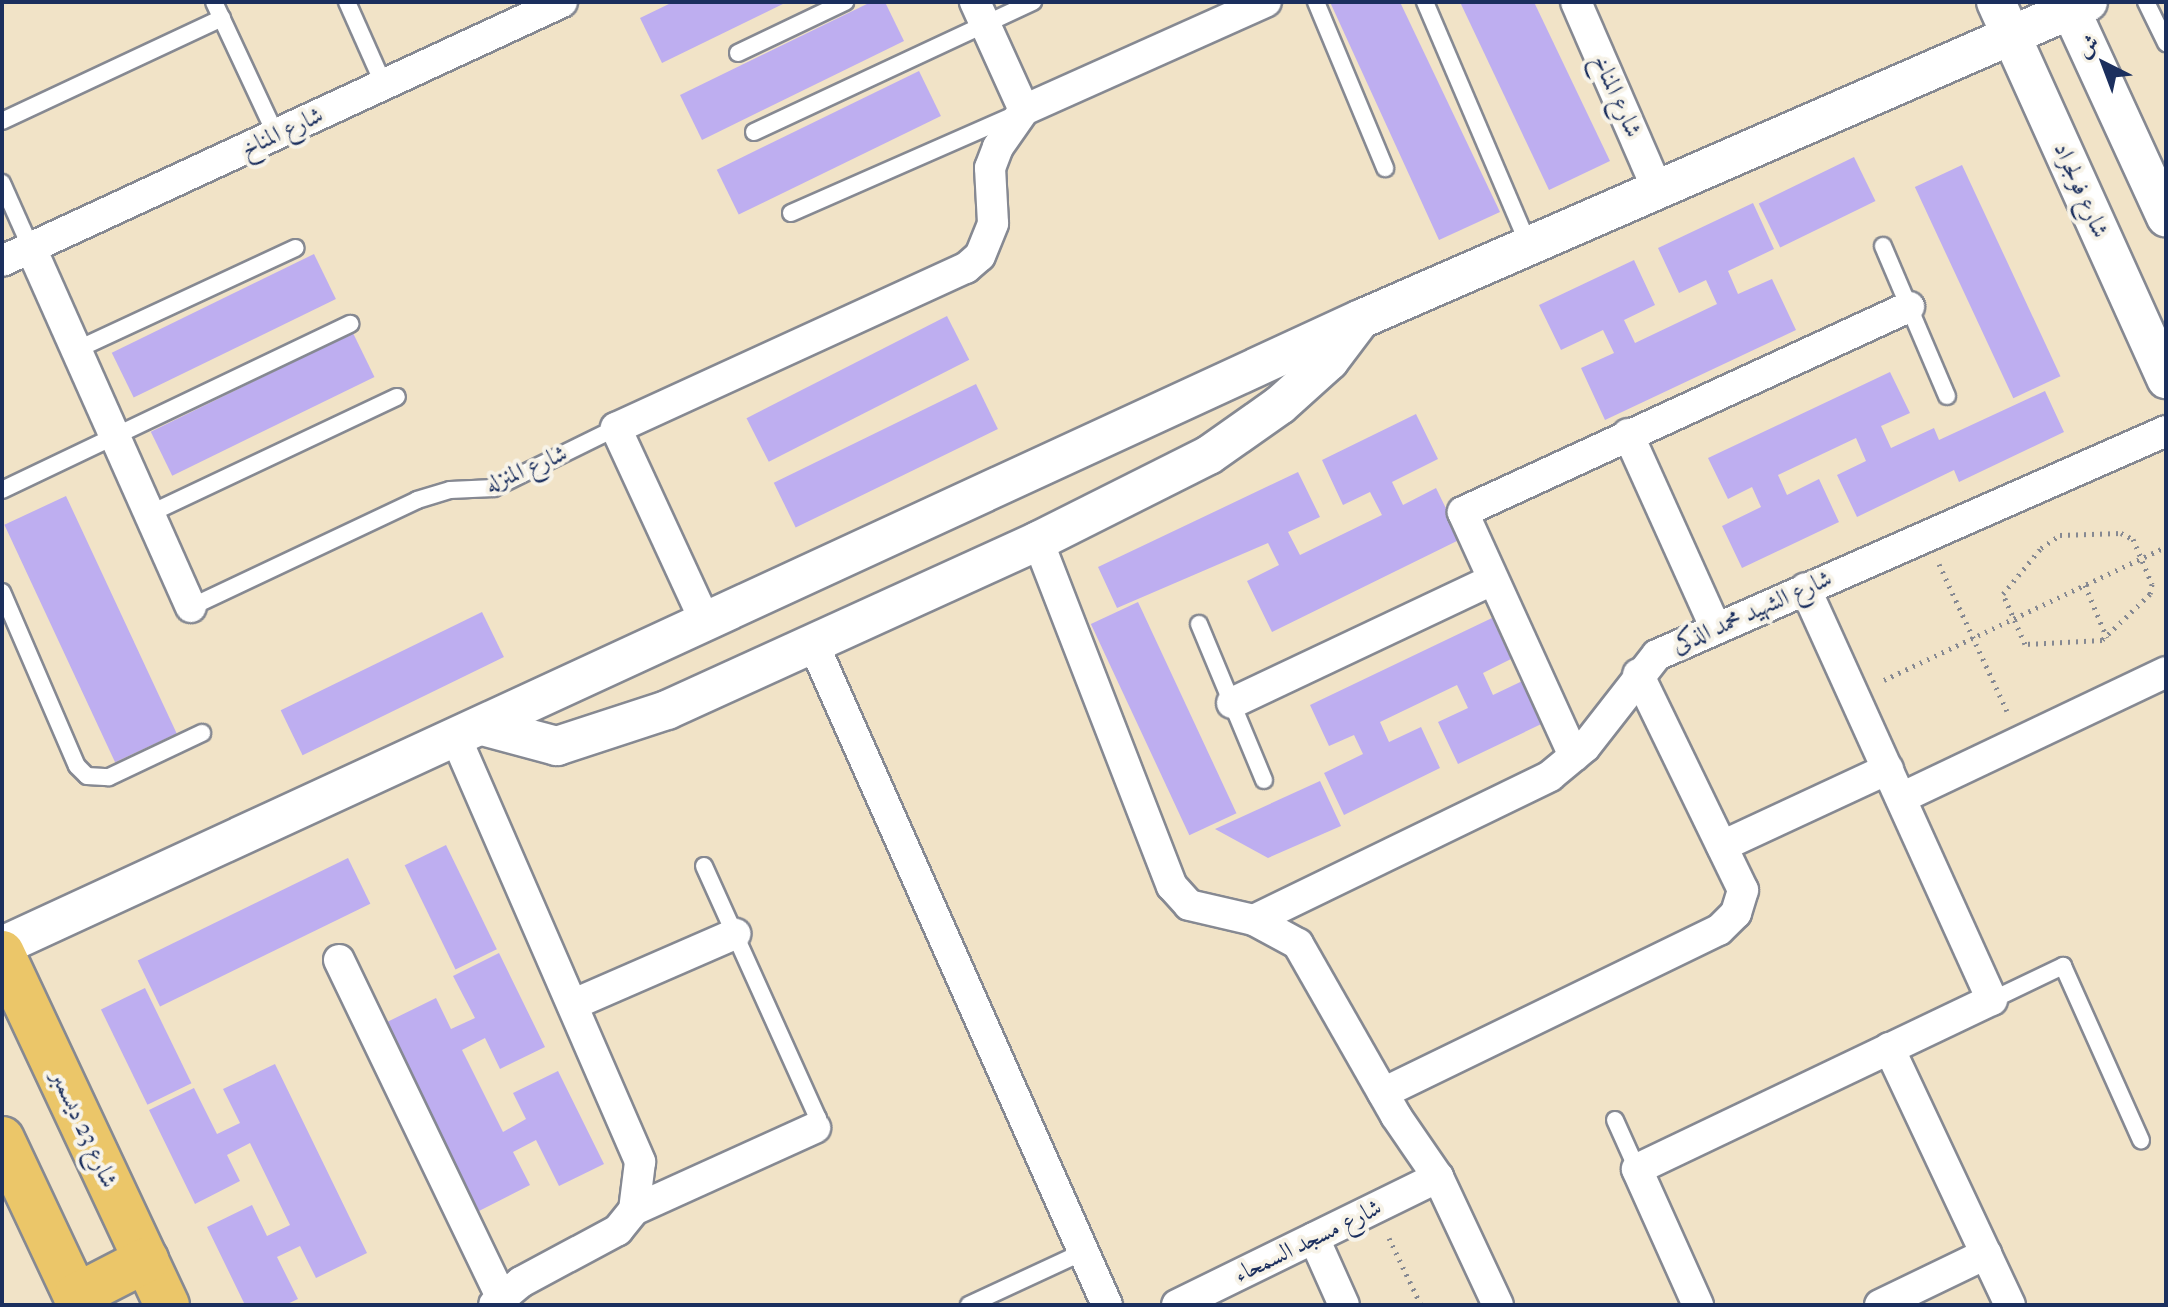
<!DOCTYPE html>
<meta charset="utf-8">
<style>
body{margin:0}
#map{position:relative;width:2168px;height:1307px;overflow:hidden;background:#f1e3c7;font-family:"IM FELL French Canon",Amiri,serif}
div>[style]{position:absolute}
.building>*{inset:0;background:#beaef0;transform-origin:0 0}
.path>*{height:5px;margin-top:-2.5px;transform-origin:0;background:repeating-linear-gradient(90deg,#868992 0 2px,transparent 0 8px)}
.roads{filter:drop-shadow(2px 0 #868992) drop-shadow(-2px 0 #868992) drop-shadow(0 2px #868992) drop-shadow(0 -2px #868992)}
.service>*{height:16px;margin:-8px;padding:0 8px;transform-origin:8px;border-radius:8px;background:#fff}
.minor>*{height:30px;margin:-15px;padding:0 15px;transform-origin:15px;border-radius:15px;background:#fff}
.tertiary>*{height:38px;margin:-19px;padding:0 19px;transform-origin:19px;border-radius:19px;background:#fff}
.primary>*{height:44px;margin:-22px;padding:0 22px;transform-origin:22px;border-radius:22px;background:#ebc669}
span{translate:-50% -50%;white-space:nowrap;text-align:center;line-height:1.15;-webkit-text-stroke:8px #f7f3e8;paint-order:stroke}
.street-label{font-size:24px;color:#1b2f5e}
.frame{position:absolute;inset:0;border:4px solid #1b2f5e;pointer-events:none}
.north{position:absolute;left:2064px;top:24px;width:80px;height:80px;-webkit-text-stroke:6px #f7f3e8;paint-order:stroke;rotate:318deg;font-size:22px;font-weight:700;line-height:32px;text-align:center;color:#1b2f5e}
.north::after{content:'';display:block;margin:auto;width:28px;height:36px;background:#1b2f5e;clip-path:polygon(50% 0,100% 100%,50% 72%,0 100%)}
</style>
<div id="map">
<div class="building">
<div style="clip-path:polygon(673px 2px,787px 2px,662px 63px,640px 18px)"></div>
<div style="clip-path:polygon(871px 2px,885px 2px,904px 41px,702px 140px,680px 95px)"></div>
<div style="clip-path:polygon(1330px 2px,1400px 2px,1500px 212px,1439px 240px)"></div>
<div style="clip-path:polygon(1460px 2px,1534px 2px,1610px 161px,1549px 190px)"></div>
<div style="left:919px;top:71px;width:50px;height:225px;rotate:64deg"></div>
<div style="left:1854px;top:157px;width:49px;height:106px;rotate:64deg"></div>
<div style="left:1962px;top:165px;width:233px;height:52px;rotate:65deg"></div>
<div style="clip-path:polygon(1753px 203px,1774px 249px,1728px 271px,1738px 294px,1772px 279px,1796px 330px,1605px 420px,1581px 368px,1614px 353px,1603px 330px,1561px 350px,1539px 305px,1634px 260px,1655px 305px,1624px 320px,1635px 343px,1717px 304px,1706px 280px,1679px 293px,1658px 248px)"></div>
<div style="left:314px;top:254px;width:50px;height:225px;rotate:64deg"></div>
<div style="left:947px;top:316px;width:49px;height:225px;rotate:63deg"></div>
<div style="left:353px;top:333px;width:49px;height:225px;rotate:64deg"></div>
<div style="clip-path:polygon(1890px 372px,1910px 413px,1881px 426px,1891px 448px,1934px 428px,1939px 440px,2045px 391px,2064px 432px,1959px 482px,1954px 470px,1857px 517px,1837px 475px,1866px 461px,1856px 438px,1778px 475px,1787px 495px,1819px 479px,1839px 522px,1742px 568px,1722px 526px,1761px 507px,1752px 487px,1728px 499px,1708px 458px)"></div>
<div style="left:976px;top:384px;width:50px;height:225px;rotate:64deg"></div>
<div style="clip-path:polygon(1416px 414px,1438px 459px,1392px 482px,1403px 505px,1436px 488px,1461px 539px,1272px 632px,1247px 581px,1279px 565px,1268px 543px,1117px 608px,1098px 567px,1298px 472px,1320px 517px,1288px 532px,1300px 555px,1382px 515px,1370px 492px,1343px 505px,1322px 460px)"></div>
<div style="left:66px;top:496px;width:262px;height:68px;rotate:65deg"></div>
<div style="left:1138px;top:602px;width:233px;height:52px;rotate:65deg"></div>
<div style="left:482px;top:612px;width:50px;height:224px;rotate:64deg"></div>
<div style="clip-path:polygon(1492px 618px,1511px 659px,1483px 673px,1493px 695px,1535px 675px,1556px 717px,1458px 764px,1438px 722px,1468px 708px,1457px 685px,1380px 722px,1389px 742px,1421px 727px,1440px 768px,1344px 815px,1324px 773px,1363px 754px,1354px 735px,1329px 746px,1310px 705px)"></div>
<div style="clip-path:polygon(1320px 781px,1341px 826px,1268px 858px,1215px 829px)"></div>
<div style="left:446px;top:845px;width:116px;height:46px;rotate:64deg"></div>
<div style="left:348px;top:858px;width:51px;height:234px;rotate:64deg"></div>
<div style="clip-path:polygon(499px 953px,545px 1047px,500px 1069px,485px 1038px,462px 1050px,503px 1132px,526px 1119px,513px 1093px,558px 1071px,604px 1164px,559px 1186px,536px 1140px,513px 1152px,530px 1185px,479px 1211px,385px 1023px,436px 998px,451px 1029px,475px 1018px,453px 976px)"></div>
<div style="left:145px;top:988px;width:106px;height:49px;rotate:64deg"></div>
<div style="clip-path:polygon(275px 1064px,367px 1253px,316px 1278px,300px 1246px,277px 1257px,298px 1299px,285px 1305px,245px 1305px,207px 1227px,252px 1205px,267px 1236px,290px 1225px,250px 1143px,227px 1155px,240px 1181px,195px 1204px,149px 1110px,194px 1088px,217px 1134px,240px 1123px,223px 1089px)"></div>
</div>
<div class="path">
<div style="left:2121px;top:533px;width:13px;rotate:27deg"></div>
<div style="left:2133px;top:539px;width:49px;rotate:67.1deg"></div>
<div style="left:2152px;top:584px;width:10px;rotate:101deg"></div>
<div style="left:2150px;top:594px;width:66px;rotate:136.2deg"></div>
<div style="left:2102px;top:640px;width:77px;rotate:177deg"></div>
<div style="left:2025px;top:644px;width:55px;rotate:-113.7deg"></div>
<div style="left:2003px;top:594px;width:60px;rotate:-50.4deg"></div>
<div style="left:2041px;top:548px;width:23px;rotate:-34deg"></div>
<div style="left:2060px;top:535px;width:61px;rotate:-1.9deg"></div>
<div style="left:1939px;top:564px;width:162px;rotate:65.2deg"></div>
<div style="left:2085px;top:585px;width:57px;rotate:67.5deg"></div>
<div style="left:1884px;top:680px;width:312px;rotate:-25.3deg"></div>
<div style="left:1389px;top:1238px;width:74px;rotate:64.5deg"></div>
</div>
<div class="roads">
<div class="service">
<div style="left:214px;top:2px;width:147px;rotate:65deg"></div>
<div style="left:347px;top:2px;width:91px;rotate:66deg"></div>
<div style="left:1316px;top:2px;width:180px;rotate:67.4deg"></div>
<div style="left:1425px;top:2px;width:265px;rotate:66.9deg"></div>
<div style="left:2146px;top:2px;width:46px;rotate:64deg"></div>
<div style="left:738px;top:53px;width:119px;rotate:-25.5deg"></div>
<div style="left:2px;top:121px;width:243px;rotate:-25.1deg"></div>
<div style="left:754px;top:132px;width:308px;rotate:-25deg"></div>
<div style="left:2px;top:183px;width:71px;rotate:66deg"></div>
<div style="left:791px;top:213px;width:246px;rotate:-23.7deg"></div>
<div style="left:1883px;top:246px;width:163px;rotate:66.9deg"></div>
<div style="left:76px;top:350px;width:242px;rotate:-24.9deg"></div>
<div style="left:2px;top:490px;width:386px;rotate:-25.5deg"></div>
<div style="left:149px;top:514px;width:274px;rotate:-25.3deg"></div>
<div style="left:2px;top:592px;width:189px;rotate:66.7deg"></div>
<div style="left:77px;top:766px;width:14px;rotate:45deg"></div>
<div style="left:87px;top:776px;width:22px;rotate:3deg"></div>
<div style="left:109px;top:777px;width:103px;rotate:-25.3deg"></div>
<div style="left:191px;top:607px;width:250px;rotate:-25.3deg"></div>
<div style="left:417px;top:500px;width:34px;rotate:-17deg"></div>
<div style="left:450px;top:490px;width:44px;rotate:-2.6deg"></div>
<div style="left:494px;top:488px;width:136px;rotate:-26.2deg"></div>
<div style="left:1199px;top:624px;width:169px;rotate:67.4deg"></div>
<div style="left:704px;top:866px;width:277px;rotate:65.7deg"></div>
<div style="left:818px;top:1118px;width:10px;rotate:107deg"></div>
<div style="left:1992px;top:1000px;width:79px;rotate:-25.6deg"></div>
<div style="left:2063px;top:966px;width:191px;rotate:65.9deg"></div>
<div style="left:1615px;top:1120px;width:54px;rotate:65.8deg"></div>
<div style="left:969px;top:1305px;width:126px;rotate:-24.9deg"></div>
</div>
<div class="minor">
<div style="left:1576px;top:2px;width:206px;rotate:66.5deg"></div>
<div style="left:1024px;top:110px;width:265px;rotate:-24.1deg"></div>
<div style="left:31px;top:248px;width:393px;rotate:66deg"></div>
<div style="left:2px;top:261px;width:617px;rotate:-24.82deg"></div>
<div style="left:1628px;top:434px;width:212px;rotate:65.7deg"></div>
<div style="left:1038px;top:541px;width:370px;rotate:68.8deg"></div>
<div style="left:1172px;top:886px;width:25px;rotate:48deg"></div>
<div style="left:1189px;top:905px;width:67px;rotate:13deg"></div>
<div style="left:1254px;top:920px;width:50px;rotate:28.6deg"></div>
<div style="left:1298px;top:944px;width:198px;rotate:60.3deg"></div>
<div style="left:1396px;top:1116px;width:74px;rotate:55.5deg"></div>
<div style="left:1438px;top:1177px;width:141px;rotate:64.9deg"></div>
<div style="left:706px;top:623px;width:215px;rotate:-114.8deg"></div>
<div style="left:616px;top:428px;width:385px;rotate:-24.6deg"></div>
<div style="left:966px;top:268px;width:18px;rotate:-41deg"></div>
<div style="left:980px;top:256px;width:35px;rotate:-68deg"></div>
<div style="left:993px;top:223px;width:55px;rotate:-93.1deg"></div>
<div style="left:990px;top:168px;width:22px;rotate:-69deg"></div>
<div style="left:998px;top:147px;width:45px;rotate:-54.9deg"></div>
<div style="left:1024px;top:110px;width:119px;rotate:-114.4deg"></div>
<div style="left:813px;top:643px;width:724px;rotate:66.05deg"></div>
<div style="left:1232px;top:703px;width:288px;rotate:-25.3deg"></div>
<div style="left:456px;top:738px;width:462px;rotate:66.5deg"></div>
<div style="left:640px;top:1162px;width:48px;rotate:97.1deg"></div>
<div style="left:634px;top:1210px;width:26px;rotate:129deg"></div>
<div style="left:618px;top:1230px;width:110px;rotate:151.8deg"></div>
<div style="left:521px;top:1282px;width:35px;rotate:140deg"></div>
<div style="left:1574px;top:756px;width:268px;rotate:-114.5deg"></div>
<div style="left:1463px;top:512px;width:491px;rotate:-24.7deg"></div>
<div style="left:1901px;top:798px;width:293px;rotate:-25.4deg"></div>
<div style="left:1722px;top:846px;width:183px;rotate:-24.9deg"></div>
<div style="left:1254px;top:920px;width:329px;rotate:-25.9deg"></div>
<div style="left:1550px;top:776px;width:45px;rotate:-39.6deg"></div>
<div style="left:1585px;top:747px;width:117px;rotate:-52deg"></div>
<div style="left:1657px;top:655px;width:556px;rotate:-23.75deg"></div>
<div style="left:339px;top:960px;width:373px;rotate:64.3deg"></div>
<div style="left:574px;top:1004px;width:176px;rotate:-23.5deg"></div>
<div style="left:1889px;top:1048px;width:284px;rotate:64.8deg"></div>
<div style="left:1383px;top:1093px;width:373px;rotate:-25.9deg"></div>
<div style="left:1719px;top:930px;width:24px;rotate:-45deg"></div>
<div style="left:1736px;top:913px;width:24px;rotate:-73deg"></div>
<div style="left:1743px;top:890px;width:240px;rotate:-115.9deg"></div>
<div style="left:634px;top:1210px;width:199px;rotate:-24.4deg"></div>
<div style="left:1314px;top:1238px;width:73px;rotate:65.9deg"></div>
<div style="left:1177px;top:1305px;width:291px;rotate:-26.1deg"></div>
<div style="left:1698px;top:1305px;width:149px;rotate:-114.2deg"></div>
<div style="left:1637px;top:1169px;width:393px;rotate:-25.5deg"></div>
<div style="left:1992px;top:1000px;width:452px;rotate:-114.4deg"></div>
<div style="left:1880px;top:1305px;width:118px;rotate:-25.7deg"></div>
</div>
<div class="tertiary">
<div style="left:1996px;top:2px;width:414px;rotate:65.7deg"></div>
<div style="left:2067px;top:2px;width:237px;rotate:65.3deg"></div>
<div style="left:482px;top:726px;width:78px;rotate:14.9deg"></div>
<div style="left:557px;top:746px;width:116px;rotate:-18.1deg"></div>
<div style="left:667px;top:710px;width:408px;rotate:-24.5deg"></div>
<div style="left:1038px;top:541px;width:191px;rotate:-26.7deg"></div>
<div style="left:1209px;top:455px;width:87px;rotate:-35.2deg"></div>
<div style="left:1280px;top:405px;width:66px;rotate:-41.9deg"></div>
<div style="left:1329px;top:361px;width:46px;rotate:-52.9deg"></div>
<div style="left:2px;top:946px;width:1497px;rotate:-24.77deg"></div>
<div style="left:1361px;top:319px;width:793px;rotate:-23.56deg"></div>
</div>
<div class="primary">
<div style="left:2px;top:953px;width:389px;rotate:64.9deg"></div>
<div style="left:2px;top:1139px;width:183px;rotate:64.8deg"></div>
<div style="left:76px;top:1296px;width:79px;rotate:-27.2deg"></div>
</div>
</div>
<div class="street-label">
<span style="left:1617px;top:96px;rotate:66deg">شارع المناخ</span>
<span style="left:282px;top:132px;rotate:-25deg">شارع المناخ</span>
<span style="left:2081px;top:190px;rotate:66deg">شارع فولجراد</span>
<span style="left:526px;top:469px;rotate:-23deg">شارع المنزله</span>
<span style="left:1752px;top:612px;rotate:-24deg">شارع الشهيد محمد الذكى</span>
<span style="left:84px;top:1129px;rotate:65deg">شارع 23 ديسمبر</span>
<span style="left:1308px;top:1241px;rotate:-26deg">شارع مسجد السمحاء</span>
</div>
<div class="frame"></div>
<div class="north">ش</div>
</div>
